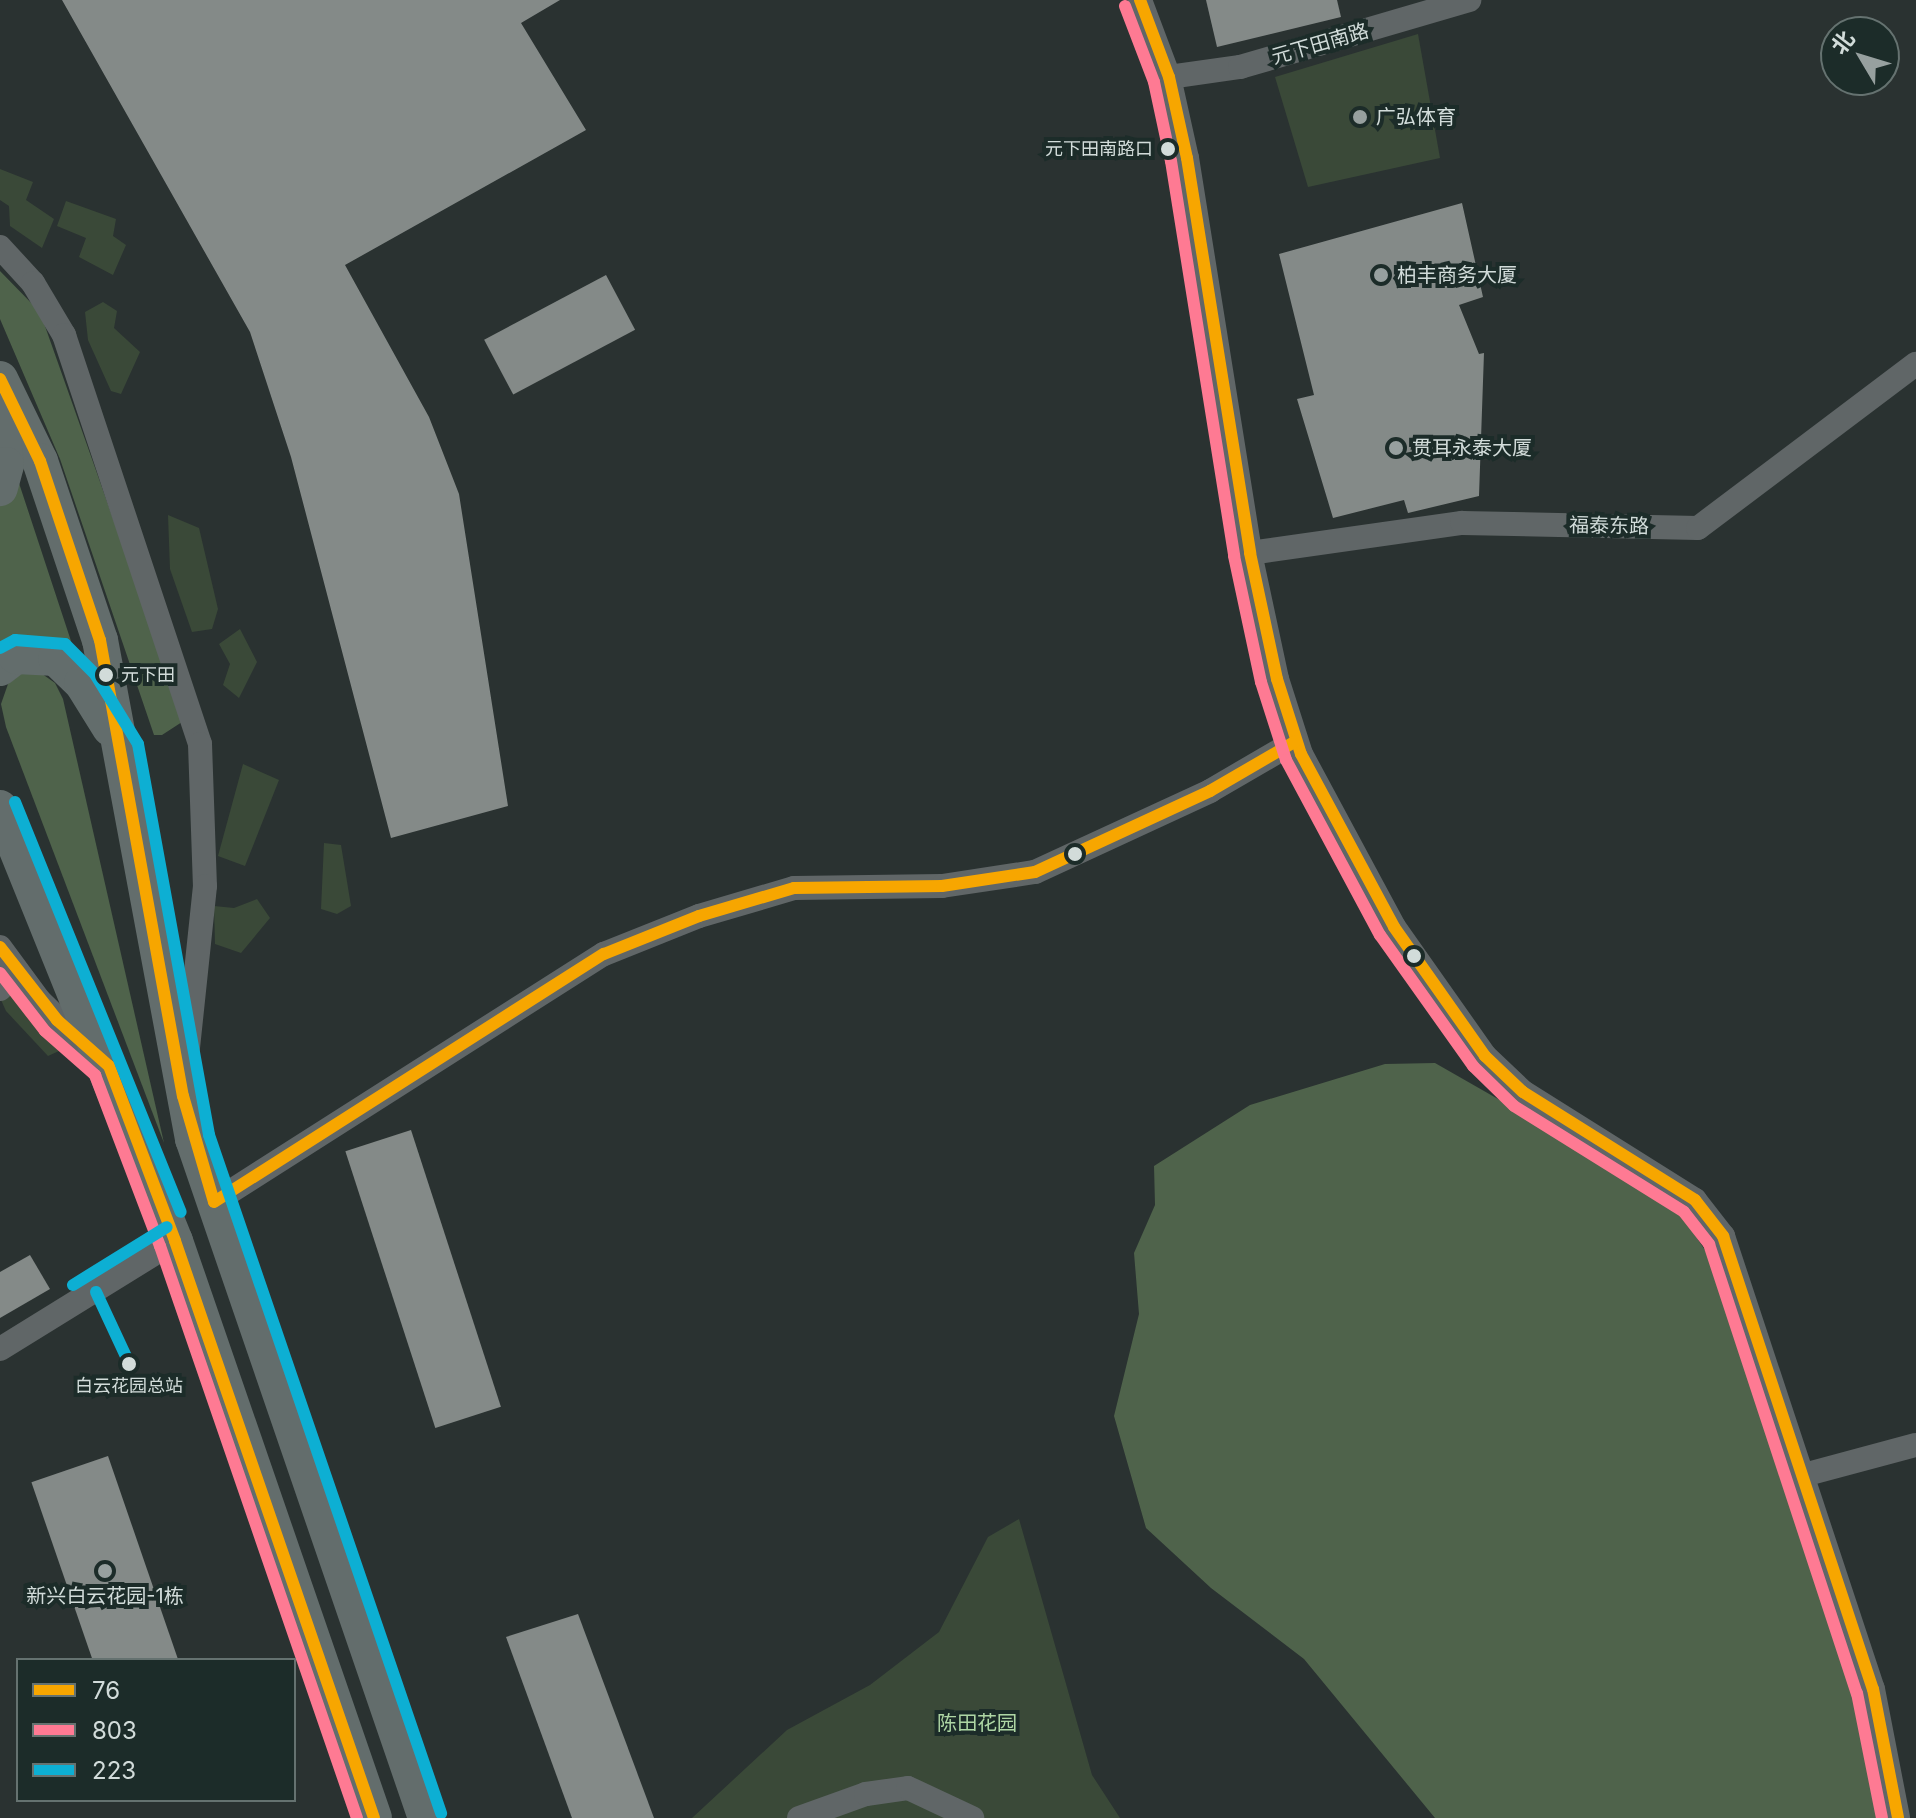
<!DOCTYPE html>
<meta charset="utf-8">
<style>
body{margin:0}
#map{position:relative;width:1916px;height:1818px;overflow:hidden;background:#2a3231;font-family:Inter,"Noto Sans SC",sans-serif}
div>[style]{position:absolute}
.green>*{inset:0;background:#3a4938}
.forest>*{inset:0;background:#4f634b}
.building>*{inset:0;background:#848a88;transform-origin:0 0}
.minor>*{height:24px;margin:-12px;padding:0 12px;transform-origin:12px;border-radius:12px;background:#606667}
.highway>*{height:36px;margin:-18px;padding:0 18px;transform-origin:18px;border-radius:18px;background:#636d6c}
.bus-1>*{height:12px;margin:-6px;padding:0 6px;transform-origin:6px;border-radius:6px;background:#f7a600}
.bus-2>*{height:12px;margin:-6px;padding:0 6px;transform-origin:6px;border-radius:6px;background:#fe7a93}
.bus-3>*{height:12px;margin:-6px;padding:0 6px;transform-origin:6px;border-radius:6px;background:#0dafd3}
.dots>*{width:22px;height:22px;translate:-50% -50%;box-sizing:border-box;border:4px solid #1c2c29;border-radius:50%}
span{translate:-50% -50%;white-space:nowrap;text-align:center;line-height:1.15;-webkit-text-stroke:8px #1c2c29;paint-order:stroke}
.bus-label{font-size:18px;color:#d2dcda}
.right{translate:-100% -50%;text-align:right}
.left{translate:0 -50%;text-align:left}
.street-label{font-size:20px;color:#d2dcda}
.poi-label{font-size:20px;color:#d2dcda}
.park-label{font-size:20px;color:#aed6a4}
.legend{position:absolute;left:16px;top:1658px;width:280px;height:144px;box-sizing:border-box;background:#1c2c29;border:2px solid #657270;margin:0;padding:10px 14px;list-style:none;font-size:24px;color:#d2dcda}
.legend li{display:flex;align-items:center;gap:16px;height:40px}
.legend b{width:40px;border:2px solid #657270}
.north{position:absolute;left:1820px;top:16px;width:80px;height:80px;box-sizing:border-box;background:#1c2c29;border:2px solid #657270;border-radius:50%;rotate:308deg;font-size:22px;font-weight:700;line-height:32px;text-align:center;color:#d2dcda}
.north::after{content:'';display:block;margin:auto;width:28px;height:36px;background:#97a09f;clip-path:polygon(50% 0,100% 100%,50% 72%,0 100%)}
</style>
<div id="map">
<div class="green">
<div style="clip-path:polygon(1418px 34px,1440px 158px,1308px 187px,1275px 77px)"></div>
<div style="clip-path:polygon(0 169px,33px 182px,26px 200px,54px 219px,42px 248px,10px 226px,9px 206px,0 200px)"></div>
<div style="clip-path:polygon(66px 201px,116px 219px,113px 236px,126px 245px,113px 275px,79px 257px,86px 238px,57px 226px)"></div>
<div style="clip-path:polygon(103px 302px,117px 311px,114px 328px,140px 352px,121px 394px,111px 391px,88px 340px,85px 312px)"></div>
<div style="clip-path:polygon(168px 515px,199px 528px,218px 609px,212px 629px,192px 632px,170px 569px)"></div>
<div style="clip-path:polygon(240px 629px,257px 662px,239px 698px,223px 685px,230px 664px,219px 644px)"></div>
<div style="clip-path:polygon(243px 764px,279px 780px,245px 866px,218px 856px)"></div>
<div style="clip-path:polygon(324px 843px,341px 845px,351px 906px,337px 914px,321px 909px)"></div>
<div style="clip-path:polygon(257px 899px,270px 918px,241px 953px,215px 944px,214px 906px,234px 908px)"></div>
<div style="clip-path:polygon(8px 993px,19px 993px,62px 1043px,59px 1051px,48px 1056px,6px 1011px,1px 1000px)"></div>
<div style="clip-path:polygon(1019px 1519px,1092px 1775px,1120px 1818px,692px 1818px,787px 1730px,870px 1685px,939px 1632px,988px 1537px)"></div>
</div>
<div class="forest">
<div style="clip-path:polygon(0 271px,40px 312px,180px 708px,182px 722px,162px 735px,154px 735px,60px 459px,0 319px)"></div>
<div style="clip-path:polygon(17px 477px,72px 644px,15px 637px,0 644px,0 505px)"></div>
<div style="clip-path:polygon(38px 671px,55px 683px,63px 699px,164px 1143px,6px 727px,1px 704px,8px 684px,22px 673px)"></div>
<div style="clip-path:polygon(1435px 1063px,1669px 1197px,1709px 1256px,1746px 1324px,1868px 1734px,1880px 1818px,1435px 1818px,1304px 1659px,1211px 1588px,1146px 1528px,1114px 1416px,1139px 1314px,1134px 1253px,1155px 1205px,1154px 1166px,1250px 1105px,1385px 1064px)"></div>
</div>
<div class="building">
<div style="clip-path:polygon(62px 0,560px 0,521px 23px,586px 130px,345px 265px,429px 417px,459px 494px,508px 806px,391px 838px,291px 457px,250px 332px)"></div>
<div style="clip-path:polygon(1206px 0,1337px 0,1341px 17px,1217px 47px)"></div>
<div style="clip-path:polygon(1462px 203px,1483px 297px,1459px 305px,1479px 354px,1484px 353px,1479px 496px,1408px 513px,1404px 500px,1333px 518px,1297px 399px,1314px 395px,1279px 254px)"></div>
<div style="left:606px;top:275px;width:62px;height:138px;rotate:62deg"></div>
<div style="left:411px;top:1130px;width:291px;height:69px;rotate:72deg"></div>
<div style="clip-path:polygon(30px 1255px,50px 1289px,0 1318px,0 1272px)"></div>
<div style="left:108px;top:1456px;width:216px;height:81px;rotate:71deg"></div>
<div style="clip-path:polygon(578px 1614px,654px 1818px,572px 1818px,506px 1637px)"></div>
</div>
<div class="minor">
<div style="left:1140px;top:0;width:82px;rotate:69.4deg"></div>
<div style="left:1169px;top:77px;width:83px;rotate:77.5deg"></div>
<div style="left:1187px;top:158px;width:400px;rotate:80.9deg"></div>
<div style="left:1250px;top:553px;width:129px;rotate:77.9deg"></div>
<div style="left:1277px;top:679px;width:79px;rotate:72.3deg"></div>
<div style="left:1301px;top:754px;width:196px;rotate:61.7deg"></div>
<div style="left:1394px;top:927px;width:158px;rotate:54.8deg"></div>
<div style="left:1485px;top:1056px;width:52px;rotate:43.5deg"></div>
<div style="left:1523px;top:1092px;width:203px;rotate:32.1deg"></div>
<div style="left:1695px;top:1200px;width:46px;rotate:52.1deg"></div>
<div style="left:1723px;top:1236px;width:477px;rotate:71.7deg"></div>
<div style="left:1873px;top:1689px;width:131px;rotate:79deg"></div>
<div style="left:1169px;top:77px;width:72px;rotate:-8deg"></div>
<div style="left:1240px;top:67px;width:239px;rotate:-16.3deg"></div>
<div style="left:0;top:247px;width:49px;rotate:47.5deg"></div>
<div style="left:33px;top:283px;width:61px;rotate:59.2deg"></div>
<div style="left:64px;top:335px;width:431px;rotate:71.6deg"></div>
<div style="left:200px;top:744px;width:142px;rotate:88deg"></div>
<div style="left:205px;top:886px;width:173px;rotate:96deg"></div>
<div style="left:1250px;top:553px;width:214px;rotate:-8.1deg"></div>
<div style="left:1462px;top:523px;width:236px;rotate:1.2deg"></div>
<div style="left:1698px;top:528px;width:273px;rotate:-37deg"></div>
<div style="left:0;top:947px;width:66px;rotate:53.7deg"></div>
<div style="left:39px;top:1000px;width:80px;rotate:44.5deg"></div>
<div style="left:0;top:989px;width:23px;rotate:-47deg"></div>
<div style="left:214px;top:1202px;width:462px;rotate:-32.5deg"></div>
<div style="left:604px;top:954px;width:102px;rotate:-21.8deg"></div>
<div style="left:699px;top:916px;width:99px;rotate:-16.4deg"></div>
<div style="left:794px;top:888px;width:148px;rotate:-0.8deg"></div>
<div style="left:942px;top:886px;width:94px;rotate:-8.6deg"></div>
<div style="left:1035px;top:872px;width:193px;rotate:-24.8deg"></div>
<div style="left:1210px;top:791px;width:99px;rotate:-30.2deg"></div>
<div style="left:0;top:1349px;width:206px;rotate:-31.7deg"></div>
<div style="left:1800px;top:1476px;width:120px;rotate:-15deg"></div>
<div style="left:799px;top:1818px;width:71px;rotate:-19.7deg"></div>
<div style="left:866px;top:1794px;width:42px;rotate:-8.1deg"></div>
<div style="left:908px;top:1788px;width:71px;rotate:25.1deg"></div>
</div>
<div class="highway">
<div style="left:0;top:379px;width:91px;rotate:64deg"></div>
<div style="left:40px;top:461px;width:189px;rotate:71.5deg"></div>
<div style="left:100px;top:640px;width:508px;rotate:79.44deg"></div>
<div style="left:193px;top:1139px;width:718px;rotate:71.06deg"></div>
<div style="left:0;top:418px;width:47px;rotate:82.7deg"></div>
<div style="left:6px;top:465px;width:24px;rotate:105deg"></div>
<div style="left:0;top:668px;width:20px;rotate:-37deg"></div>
<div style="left:16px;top:656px;width:40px;rotate:2.9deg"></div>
<div style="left:56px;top:658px;width:36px;rotate:44deg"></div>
<div style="left:82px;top:683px;width:53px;rotate:58.1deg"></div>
<div style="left:0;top:808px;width:467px;rotate:68deg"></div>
<div style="left:175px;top:1241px;width:610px;rotate:70.97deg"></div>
</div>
<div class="bus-1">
<div style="left:1140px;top:0;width:82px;rotate:69.4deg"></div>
<div style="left:1169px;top:77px;width:83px;rotate:77.5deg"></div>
<div style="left:1187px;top:158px;width:400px;rotate:80.9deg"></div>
<div style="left:1250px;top:553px;width:129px;rotate:77.9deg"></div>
<div style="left:1277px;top:679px;width:79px;rotate:72.3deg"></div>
<div style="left:1301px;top:754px;width:196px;rotate:61.7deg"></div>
<div style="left:1394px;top:927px;width:158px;rotate:54.8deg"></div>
<div style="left:1485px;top:1056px;width:52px;rotate:43.5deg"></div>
<div style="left:1523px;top:1092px;width:203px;rotate:32.1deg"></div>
<div style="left:1695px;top:1200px;width:46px;rotate:52.1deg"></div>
<div style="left:1723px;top:1236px;width:477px;rotate:71.7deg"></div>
<div style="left:1873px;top:1689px;width:131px;rotate:79deg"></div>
<div style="left:0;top:379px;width:91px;rotate:64deg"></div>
<div style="left:40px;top:461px;width:189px;rotate:71.5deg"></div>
<div style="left:100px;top:640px;width:463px;rotate:79.7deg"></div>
<div style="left:183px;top:1096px;width:110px;rotate:73.7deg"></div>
<div style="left:214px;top:1202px;width:462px;rotate:-32.5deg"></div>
<div style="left:604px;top:954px;width:102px;rotate:-21.8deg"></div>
<div style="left:699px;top:916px;width:99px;rotate:-16.4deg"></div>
<div style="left:794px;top:888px;width:148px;rotate:-0.8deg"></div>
<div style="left:942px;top:886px;width:94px;rotate:-8.6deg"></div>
<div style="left:1035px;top:872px;width:193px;rotate:-24.8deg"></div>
<div style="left:1210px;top:791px;width:99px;rotate:-30.2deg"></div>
<div style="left:0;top:947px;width:93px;rotate:52deg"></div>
<div style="left:57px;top:1020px;width:69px;rotate:41.5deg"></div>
<div style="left:109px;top:1066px;width:187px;rotate:69.3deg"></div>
<div style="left:175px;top:1241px;width:610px;rotate:70.97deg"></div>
</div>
<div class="bus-2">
<div style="left:1125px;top:6px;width:81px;rotate:69.1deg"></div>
<div style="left:1154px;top:82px;width:81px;rotate:77.9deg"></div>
<div style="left:1171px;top:161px;width:400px;rotate:80.9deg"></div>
<div style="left:1234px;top:556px;width:129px;rotate:77.9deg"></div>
<div style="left:1261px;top:682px;width:82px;rotate:72.2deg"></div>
<div style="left:1286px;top:760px;width:199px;rotate:61.8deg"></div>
<div style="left:1380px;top:935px;width:161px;rotate:54.6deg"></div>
<div style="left:1473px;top:1066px;width:57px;rotate:44.3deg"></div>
<div style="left:1514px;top:1106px;width:200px;rotate:31.9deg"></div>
<div style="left:1684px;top:1212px;width:41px;rotate:52deg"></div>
<div style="left:1709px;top:1244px;width:473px;rotate:71.8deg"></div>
<div style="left:1857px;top:1693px;width:127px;rotate:78.7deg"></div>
<div style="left:0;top:973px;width:73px;rotate:52.2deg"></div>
<div style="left:45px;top:1031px;width:67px;rotate:41.3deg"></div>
<div style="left:95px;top:1075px;width:183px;rotate:69.2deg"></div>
<div style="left:160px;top:1246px;width:605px;rotate:71deg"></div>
</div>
<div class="bus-3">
<div style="left:0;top:648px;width:17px;rotate:-28deg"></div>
<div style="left:15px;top:640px;width:50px;rotate:4.6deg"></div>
<div style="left:65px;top:644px;width:42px;rotate:45deg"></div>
<div style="left:95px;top:674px;width:82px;rotate:58.4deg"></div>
<div style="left:138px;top:744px;width:397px;rotate:79.7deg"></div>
<div style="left:209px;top:1135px;width:717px;rotate:71.11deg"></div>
<div style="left:15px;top:802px;width:442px;rotate:68deg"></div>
<div style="left:73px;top:1285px;width:110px;rotate:-31.7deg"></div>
<div style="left:96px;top:1292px;width:81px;rotate:65deg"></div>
</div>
<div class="dots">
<div style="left:1360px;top:117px;background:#97a09f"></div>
<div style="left:1168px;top:149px;background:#d2dcda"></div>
<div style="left:1381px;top:275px;background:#97a09f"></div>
<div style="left:1396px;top:448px;background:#97a09f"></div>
<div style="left:106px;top:675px;background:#d2dcda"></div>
<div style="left:1075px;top:854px;background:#d2dcda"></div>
<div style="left:1414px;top:956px;background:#d2dcda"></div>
<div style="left:129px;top:1364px;background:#d2dcda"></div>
<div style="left:105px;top:1571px;background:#97a09f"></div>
</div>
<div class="bus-label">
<span class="right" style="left:1153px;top:149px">元下田南路口</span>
<span class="left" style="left:121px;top:675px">元下田</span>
<span style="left:129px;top:1386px">白云花园总站</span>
</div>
<div class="street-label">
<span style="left:1320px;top:44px;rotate:-16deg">元下田南路</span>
<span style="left:1609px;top:526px;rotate:1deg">福泰东路</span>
</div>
<div class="poi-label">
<span class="left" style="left:1376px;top:117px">广弘体育</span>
<span class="left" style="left:1397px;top:275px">柏丰商务大厦</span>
<span class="left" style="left:1412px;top:448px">贯耳永泰大厦</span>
<span style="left:105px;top:1596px">新兴白云花园-1栋</span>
</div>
<div class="park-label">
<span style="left:977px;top:1723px">陈田花园</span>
</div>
<ul class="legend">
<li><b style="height:10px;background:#f7a600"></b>76</li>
<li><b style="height:10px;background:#fe7a93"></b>803</li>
<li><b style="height:10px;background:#0dafd3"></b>223</li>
</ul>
<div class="north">北</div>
</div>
